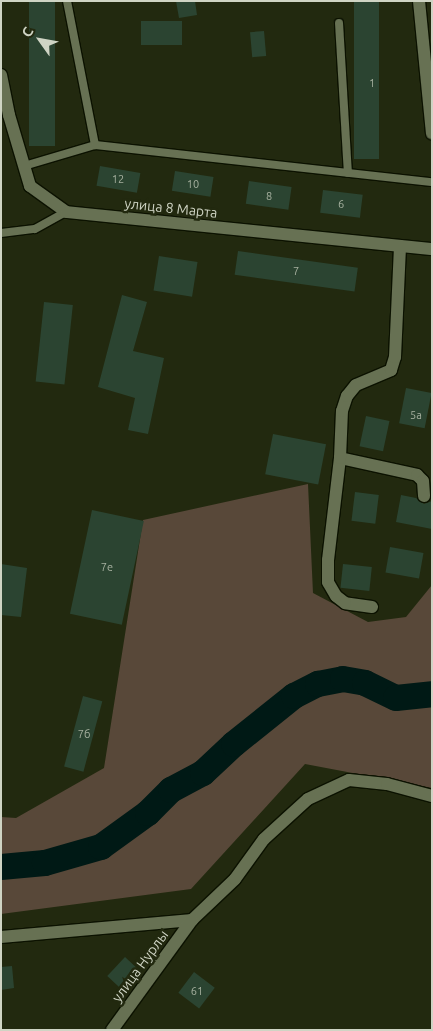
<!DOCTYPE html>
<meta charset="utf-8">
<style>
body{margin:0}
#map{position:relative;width:433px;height:1031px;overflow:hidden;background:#22290f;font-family:Ubuntu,sans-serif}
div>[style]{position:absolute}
.green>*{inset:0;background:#584839}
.river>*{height:26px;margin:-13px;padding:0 13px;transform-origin:13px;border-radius:13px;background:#001915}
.building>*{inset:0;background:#2b4431;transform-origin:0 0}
.roads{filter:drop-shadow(1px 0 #0c1200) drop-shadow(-1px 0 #0c1200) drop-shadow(0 1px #0c1200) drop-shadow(0 -1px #0c1200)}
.lane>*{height:8px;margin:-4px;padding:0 4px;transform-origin:4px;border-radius:4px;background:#677153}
.street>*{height:12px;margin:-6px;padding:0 6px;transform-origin:6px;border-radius:6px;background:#677153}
.secondary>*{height:12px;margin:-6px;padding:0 6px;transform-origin:6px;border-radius:6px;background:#677153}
span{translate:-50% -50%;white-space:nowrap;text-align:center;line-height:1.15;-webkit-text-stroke:5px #22290f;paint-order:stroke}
.number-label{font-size:11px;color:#a6b09f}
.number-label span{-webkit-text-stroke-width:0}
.street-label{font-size:14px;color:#cfd4c4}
.frame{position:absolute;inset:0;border:2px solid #cfd4c4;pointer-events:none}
.north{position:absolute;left:15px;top:15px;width:50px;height:50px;-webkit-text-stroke:4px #22290f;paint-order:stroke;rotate:302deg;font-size:14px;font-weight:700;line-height:20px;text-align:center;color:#cfd4c4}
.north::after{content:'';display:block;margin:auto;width:18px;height:22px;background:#cfd4c4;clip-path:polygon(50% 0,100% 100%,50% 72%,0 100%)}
</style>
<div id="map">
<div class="green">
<div style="clip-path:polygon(308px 484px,313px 593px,368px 622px,406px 617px,432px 585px,432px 788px,305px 764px,191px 889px,1px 914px,1px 817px,16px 818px,104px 768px,143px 520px)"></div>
</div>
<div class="river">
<div style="left:1px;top:867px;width:44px;rotate:-5.2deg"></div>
<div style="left:45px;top:863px;width:58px;rotate:-15.9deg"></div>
<div style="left:101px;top:847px;width:58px;rotate:-35.9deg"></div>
<div style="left:148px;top:813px;width:33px;rotate:-45deg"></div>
<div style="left:171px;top:790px;width:36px;rotate:-28deg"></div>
<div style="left:203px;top:773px;width:42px;rotate:-43.1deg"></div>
<div style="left:234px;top:744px;width:77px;rotate:-38.7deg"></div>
<div style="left:294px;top:696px;width:27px;rotate:-27deg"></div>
<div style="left:318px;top:684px;width:25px;rotate:-11deg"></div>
<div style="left:343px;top:679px;width:22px;rotate:10deg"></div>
<div style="left:365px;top:683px;width:34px;rotate:26deg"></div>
<div style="left:396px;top:698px;width:36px;rotate:-6deg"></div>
</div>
<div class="building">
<div style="left:29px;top:1px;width:26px;height:145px"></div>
<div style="clip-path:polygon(176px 1px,195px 1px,197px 15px,179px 18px)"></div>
<div style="left:354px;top:1px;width:25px;height:158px"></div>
<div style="left:141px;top:21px;width:41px;height:24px"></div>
<div style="left:264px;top:31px;width:25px;height:14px;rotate:85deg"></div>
<div style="left:100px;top:166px;width:41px;height:20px;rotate:10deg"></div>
<div style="left:175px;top:171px;width:39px;height:20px;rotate:9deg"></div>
<div style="left:249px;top:181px;width:43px;height:23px;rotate:8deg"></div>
<div style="left:323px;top:190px;width:40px;height:23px;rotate:7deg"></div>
<div style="left:238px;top:251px;width:121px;height:24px;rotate:8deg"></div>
<div style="left:159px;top:256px;width:39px;height:35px;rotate:9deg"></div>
<div style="clip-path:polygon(122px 295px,147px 302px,133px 351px,164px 358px,148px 434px,128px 430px,135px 398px,98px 387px)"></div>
<div style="left:44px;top:302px;width:29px;height:80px;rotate:6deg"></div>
<div style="left:406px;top:388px;width:26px;height:36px;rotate:11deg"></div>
<div style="left:366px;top:416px;width:24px;height:31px;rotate:12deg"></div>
<div style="left:273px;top:434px;width:54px;height:41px;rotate:11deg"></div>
<div style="left:355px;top:492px;width:24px;height:29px;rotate:7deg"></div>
<div style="clip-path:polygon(401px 495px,416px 498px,424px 504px,432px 501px,432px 529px,396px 522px)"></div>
<div style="left:92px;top:510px;width:53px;height:106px;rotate:12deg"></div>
<div style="left:390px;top:547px;width:34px;height:26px;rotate:10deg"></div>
<div style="clip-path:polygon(1px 564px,27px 568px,21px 617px,1px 615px)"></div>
<div style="left:343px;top:564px;width:29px;height:24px;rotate:6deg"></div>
<div style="left:83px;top:696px;width:20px;height:73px;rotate:15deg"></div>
<div style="left:125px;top:957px;width:22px;height:26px;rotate:43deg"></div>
<div style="clip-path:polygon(12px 966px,14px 988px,1px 990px,1px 967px)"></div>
<div style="left:194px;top:972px;width:26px;height:26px;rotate:37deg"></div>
</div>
<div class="roads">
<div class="lane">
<div style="left:67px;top:1px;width:147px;rotate:79deg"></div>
<div style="left:339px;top:23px;width:150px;rotate:86.6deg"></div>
<div style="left:24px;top:166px;width:74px;rotate:-16.5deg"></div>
<div style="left:95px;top:145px;width:339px;rotate:6.3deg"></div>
<div style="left:1px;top:233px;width:34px;rotate:-7deg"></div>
<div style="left:35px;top:229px;width:35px;rotate:-29deg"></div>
</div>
<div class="street">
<div style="left:419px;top:1px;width:133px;rotate:84.4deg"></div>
<div style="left:340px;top:458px;width:79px;rotate:12.4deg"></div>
<div style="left:417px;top:475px;width:8px;rotate:45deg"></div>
<div style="left:423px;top:481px;width:15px;rotate:86deg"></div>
<div style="left:372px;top:607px;width:27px;rotate:-172deg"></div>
<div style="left:345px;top:603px;width:11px;rotate:-142deg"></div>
<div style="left:336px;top:596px;width:16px;rotate:-120deg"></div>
<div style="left:328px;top:582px;width:22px;rotate:-90deg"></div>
<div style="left:328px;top:560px;width:103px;rotate:-83.3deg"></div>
<div style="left:340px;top:458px;width:47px;rotate:-87.6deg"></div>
<div style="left:342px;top:411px;width:16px;rotate:-72deg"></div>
<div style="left:347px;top:396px;width:14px;rotate:-51deg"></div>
<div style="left:356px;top:385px;width:38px;rotate:-23deg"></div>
<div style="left:391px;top:370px;width:14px;rotate:-73deg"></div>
<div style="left:395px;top:357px;width:111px;rotate:-87.4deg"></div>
<div style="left:1px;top:937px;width:192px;rotate:-5.1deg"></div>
<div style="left:192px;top:920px;width:59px;rotate:-43.6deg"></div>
<div style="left:235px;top:879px;width:49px;rotate:-54.1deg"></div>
<div style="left:264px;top:839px;width:59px;rotate:-42.3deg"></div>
<div style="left:308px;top:799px;width:45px;rotate:-24.9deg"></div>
<div style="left:349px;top:780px;width:38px;rotate:6deg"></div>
<div style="left:387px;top:784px;width:47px;rotate:14.9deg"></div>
<div style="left:112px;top:1030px;width:136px;rotate:-54deg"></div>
</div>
<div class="secondary">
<div style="left:1px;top:75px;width:41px;rotate:78.7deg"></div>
<div style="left:9px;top:115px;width:74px;rotate:73.5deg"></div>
<div style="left:30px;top:186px;width:44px;rotate:35.8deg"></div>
<div style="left:66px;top:212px;width:368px;rotate:5.8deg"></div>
</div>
</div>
<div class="number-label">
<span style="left:372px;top:83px">1</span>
<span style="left:118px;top:179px">12</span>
<span style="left:193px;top:184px">10</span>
<span style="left:269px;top:196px">8</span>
<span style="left:341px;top:204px">6</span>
<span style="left:296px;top:271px">7</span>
<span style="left:416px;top:415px">5а</span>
<span style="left:107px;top:567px">7е</span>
<span style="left:84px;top:734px">7б</span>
<span style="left:197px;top:991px">61</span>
</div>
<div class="street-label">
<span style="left:171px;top:208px;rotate:6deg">улица 8 Марта</span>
<span style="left:140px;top:966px;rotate:-54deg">улица Нурлы</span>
</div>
<div class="frame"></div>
<div class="north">С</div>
</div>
